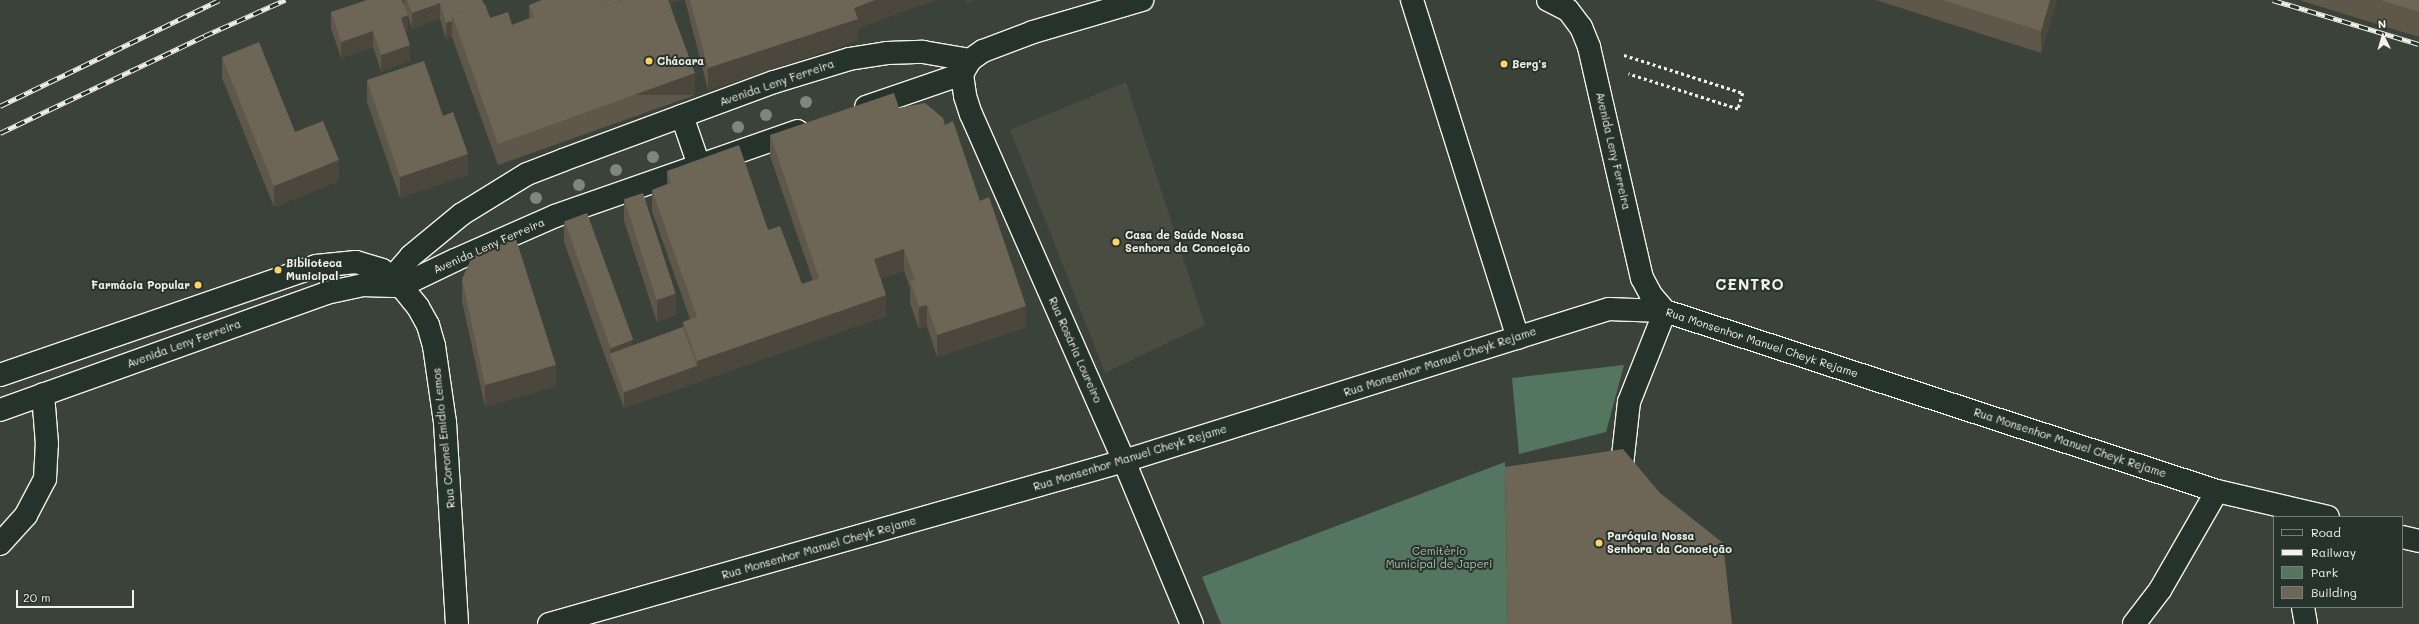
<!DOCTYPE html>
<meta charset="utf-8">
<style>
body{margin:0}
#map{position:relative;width:2419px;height:624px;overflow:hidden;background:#3b4239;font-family:Mali,sans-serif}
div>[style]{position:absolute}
.built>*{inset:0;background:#4a4c42}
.green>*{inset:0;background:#54755f}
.path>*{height:2.5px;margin-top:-1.25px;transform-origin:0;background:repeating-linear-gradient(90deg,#f4f1e8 0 3px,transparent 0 6px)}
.roads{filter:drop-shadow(1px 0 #f4f1e8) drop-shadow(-1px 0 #f4f1e8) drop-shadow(0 1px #f4f1e8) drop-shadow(0 -1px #f4f1e8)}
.minor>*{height:22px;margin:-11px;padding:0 11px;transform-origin:11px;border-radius:11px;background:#26332d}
.major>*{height:22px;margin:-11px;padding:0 11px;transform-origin:11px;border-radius:11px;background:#26332d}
.rail>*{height:4.5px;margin-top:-2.25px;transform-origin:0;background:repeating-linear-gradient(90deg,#26332d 0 9px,#f4f1e8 0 18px);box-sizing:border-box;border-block:1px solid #f4f1e8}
.trees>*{width:12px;height:12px;margin:-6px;border-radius:50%;background:#7e877b}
.wall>*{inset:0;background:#5e574a}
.shaded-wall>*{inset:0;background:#4c473c;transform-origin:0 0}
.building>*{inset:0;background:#6d6556;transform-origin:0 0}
.dots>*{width:11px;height:11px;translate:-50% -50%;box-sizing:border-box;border:2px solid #26332d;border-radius:50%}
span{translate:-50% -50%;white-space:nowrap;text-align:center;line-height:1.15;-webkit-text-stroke:4px #26332d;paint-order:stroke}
.poi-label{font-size:11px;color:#f4f1e8;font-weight:700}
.left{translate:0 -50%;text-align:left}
.right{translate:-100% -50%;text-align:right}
.street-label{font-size:11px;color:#f4f1e8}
.park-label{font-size:11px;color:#b4bfb1}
.district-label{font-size:15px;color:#f4f1e8;font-weight:700;letter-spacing:1px}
.legend{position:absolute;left:2273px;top:516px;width:130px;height:92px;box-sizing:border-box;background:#26332d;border:1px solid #787f78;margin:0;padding:5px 7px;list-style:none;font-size:12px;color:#f4f1e8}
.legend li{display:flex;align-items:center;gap:8px;height:20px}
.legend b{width:20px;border:1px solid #787f78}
.north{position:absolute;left:2363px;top:16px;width:40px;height:40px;-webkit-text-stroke:3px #26332d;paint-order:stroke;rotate:355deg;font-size:11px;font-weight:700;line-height:16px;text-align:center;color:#f4f1e8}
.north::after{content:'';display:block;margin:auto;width:14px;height:18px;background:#f4f1e8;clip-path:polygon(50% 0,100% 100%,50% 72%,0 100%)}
.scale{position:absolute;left:16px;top:590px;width:118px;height:18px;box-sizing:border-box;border:2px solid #f4f1e8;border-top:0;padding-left:5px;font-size:12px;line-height:14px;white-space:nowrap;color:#f4f1e8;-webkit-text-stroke:3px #26332d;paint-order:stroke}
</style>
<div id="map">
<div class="built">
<div style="clip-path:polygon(1126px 82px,1205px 325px,1105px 373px,1010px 130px)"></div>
</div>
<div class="green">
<div style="clip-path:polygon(1624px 365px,1606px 432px,1519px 454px,1512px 378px)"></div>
<div style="clip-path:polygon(1505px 462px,1508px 624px,1221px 624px,1202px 577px)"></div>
</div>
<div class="path">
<div style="left:1624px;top:55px;width:125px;rotate:17.7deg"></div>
<div style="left:1743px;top:93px;width:17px;rotate:107deg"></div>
<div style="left:1738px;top:109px;width:115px;rotate:-162.3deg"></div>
</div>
<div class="roads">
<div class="minor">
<div style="left:1412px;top:0;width:354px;rotate:72.6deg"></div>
<div style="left:1548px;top:0;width:22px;rotate:27deg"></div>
<div style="left:1568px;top:10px;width:21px;rotate:53deg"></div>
<div style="left:1581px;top:27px;width:22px;rotate:68deg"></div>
<div style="left:1589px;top:47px;width:237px;rotate:77.1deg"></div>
<div style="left:1642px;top:278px;width:19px;rotate:62deg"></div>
<div style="left:1651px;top:295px;width:21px;rotate:49deg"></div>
<div style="left:962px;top:74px;width:22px;rotate:82deg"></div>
<div style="left:965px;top:96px;width:19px;rotate:72deg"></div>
<div style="left:971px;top:114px;width:379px;rotate:66.2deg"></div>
<div style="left:1124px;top:461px;width:177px;rotate:67.4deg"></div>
<div style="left:866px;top:107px;width:102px;rotate:-19deg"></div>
<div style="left:962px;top:74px;width:16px;rotate:-60deg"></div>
<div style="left:970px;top:60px;width:16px;rotate:-35deg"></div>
<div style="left:983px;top:51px;width:53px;rotate:-20.8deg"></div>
<div style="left:1033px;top:32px;width:114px;rotate:-16.4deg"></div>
<div style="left:682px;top:116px;width:52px;rotate:70.9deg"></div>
<div style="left:392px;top:278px;width:29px;rotate:-49deg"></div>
<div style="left:411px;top:256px;width:66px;rotate:-39.5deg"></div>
<div style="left:462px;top:214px;width:76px;rotate:-31.6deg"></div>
<div style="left:527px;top:174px;width:39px;rotate:-21deg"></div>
<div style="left:563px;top:160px;width:225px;rotate:-20.3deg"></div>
<div style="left:774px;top:82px;width:78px;rotate:-17deg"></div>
<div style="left:849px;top:59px;width:38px;rotate:-9deg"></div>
<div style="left:887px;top:53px;width:36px;rotate:-2deg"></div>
<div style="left:923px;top:52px;width:48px;rotate:9.7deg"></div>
<div style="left:401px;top:286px;width:60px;rotate:-25.7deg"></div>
<div style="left:455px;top:260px;width:109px;rotate:-23.7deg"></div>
<div style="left:555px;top:216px;width:257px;rotate:-19.3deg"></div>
<div style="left:1622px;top:465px;width:63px;rotate:-83.7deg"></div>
<div style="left:1629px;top:402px;width:98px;rotate:-68.4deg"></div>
<div style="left:2402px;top:537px;width:17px;rotate:13deg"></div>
<div style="left:0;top:544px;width:39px;rotate:-48deg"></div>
<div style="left:26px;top:515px;width:41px;rotate:-62.2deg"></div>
<div style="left:45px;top:479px;width:35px;rotate:-87deg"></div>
<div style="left:47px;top:444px;width:50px;rotate:-94.6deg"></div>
<div style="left:2303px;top:607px;width:17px;rotate:80deg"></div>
<div style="left:549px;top:624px;width:598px;rotate:-15.83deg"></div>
<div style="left:1124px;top:461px;width:508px;rotate:-17.4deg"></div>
<div style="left:1609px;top:309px;width:56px;rotate:2deg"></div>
<div style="left:1665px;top:311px;width:581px;rotate:18.06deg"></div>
<div style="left:2217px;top:491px;width:114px;rotate:13.2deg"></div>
<div style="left:2134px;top:624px;width:43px;rotate:-52.6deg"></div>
<div style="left:2160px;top:590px;width:114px;rotate:-60.1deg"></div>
</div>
<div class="major">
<div style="left:0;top:375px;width:334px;rotate:-19deg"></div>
<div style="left:316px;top:266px;width:40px;rotate:-5.7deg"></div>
<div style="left:356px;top:262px;width:27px;rotate:17deg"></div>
<div style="left:382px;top:270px;width:25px;rotate:40deg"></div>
<div style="left:401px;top:286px;width:27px;rotate:51deg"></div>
<div style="left:418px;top:307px;width:21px;rotate:61deg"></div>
<div style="left:428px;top:325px;width:22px;rotate:74deg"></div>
<div style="left:434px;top:346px;width:77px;rotate:81.8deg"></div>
<div style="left:445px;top:422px;width:202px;rotate:86.6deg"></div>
<div style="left:0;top:410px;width:346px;rotate:-19.7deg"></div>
<div style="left:326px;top:293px;width:38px;rotate:-12deg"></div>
<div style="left:363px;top:285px;width:38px;rotate:2deg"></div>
</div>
</div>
<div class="rail">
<div style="left:2273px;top:0;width:152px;rotate:16.8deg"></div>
<div style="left:0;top:106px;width:243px;rotate:-25.8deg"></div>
<div style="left:0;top:133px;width:226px;rotate:-25.4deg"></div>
<div style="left:204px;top:36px;width:89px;rotate:-24deg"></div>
</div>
<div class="trees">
<div style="left:806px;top:102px"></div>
<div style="left:766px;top:115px"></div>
<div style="left:738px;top:127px"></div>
<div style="left:653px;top:157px"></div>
<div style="left:616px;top:170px"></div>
<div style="left:579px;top:185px"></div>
<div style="left:536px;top:198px"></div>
</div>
<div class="wall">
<div style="clip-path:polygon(404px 0,482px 0,490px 18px,512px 25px,529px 18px,529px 5px,681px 0,670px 4px,695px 95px,498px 165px,452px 37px,446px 39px,440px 19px,412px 29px,408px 16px,408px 31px,406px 32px,410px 61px,381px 71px,373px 47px,341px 58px,331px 28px,331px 12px,404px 6px)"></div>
<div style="clip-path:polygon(685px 0,936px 0,912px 8px,858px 28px,858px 40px,708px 90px)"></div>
<div style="clip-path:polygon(1876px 0,2057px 0,2041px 53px)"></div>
<div style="clip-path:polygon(2299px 0,2419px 0,2419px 37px)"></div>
<div style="clip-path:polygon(222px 57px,295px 132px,339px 181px,274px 207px,222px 78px)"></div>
<div style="clip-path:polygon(367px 80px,443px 116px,468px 175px,400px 198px,367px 102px)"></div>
<div style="clip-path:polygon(899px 108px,945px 125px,980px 201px,1026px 327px,937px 357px,927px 326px,919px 329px,910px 303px,910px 288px,904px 271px,881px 278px,886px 316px,624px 408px,610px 370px,564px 242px,564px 221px,632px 346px,683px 327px,683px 322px,690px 319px,652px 211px,652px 190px,667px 184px,667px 171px,768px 230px,802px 284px,813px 281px,770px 156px,770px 135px)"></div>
<div style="clip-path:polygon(624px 199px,676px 315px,657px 322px,624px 221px)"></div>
<div style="clip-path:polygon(462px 279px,556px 386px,485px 407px,462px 301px)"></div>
<div style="clip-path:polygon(1505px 467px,1732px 624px,1508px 624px)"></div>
</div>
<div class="shaded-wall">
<div style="clip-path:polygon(637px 0,681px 0,603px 28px)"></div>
<div style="clip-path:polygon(875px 0,936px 0,912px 8px,858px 28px,858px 40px,708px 90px,708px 68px,854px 8px)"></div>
<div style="clip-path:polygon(966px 0,976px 0,966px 3px)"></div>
<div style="clip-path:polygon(2050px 0,2057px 0,2041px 53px,2041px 31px)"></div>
<div style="clip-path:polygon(440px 3px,440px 19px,412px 29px,412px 13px)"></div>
<div style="clip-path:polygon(408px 15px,408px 31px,401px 34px,401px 18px)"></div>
<div style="clip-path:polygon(452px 21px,452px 37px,446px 39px,446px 23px)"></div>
<div style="clip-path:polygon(373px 31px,373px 47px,341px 58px,341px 42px)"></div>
<div style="clip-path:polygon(410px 45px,410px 61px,381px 71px,381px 55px)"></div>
<div style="left:695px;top:73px;width:22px;height:209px;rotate:90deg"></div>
<div style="clip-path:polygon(468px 154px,468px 175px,400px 198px,400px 177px)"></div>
<div style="clip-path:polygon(339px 160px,339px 181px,274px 207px,274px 186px)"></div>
<div style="clip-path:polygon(904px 249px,904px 271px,874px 280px,874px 259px)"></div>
<div style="clip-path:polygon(676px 294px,676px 315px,657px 322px,657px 300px)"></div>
<div style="clip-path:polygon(886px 295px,886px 316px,624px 408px,624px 392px,697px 366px,697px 361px)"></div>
<div style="clip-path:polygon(927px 305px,927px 326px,919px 329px,919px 307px)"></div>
<div style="clip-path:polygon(1026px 306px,1026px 327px,937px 357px,937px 335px)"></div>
<div style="clip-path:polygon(632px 340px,632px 362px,610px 354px,610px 349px)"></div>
<div style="clip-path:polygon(556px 365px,556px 386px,485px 407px,485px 385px)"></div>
</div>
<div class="building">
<div style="clip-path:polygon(367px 0,402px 0,408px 15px,401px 18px,410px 45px,381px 55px,373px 31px,341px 42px,331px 12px)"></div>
<div style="clip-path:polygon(407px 0,482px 0,484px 5px,452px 15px,452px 21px,446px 23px,440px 3px,412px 13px)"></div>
<div style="clip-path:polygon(542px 0,601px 0,603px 7px,622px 0,668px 0,695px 73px,498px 144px,452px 15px,485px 4px,490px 18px,508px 12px,512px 25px,534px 17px,529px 5px)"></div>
<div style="clip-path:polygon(601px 0,622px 0,603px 7px)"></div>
<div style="clip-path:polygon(690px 0,875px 0,854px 8px,858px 19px,708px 68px)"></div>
<div style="clip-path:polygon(1942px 0,2050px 0,2041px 31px)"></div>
<div style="clip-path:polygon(2380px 0,2419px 0,2419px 12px)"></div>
<div style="clip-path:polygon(259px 42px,295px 132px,323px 121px,339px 160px,274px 186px,222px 57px)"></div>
<div style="clip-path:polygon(424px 61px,443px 116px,453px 112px,468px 154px,400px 177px,367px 80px)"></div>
<div style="clip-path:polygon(894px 93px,899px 108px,925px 103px,943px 118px,945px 125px,953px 121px,980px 201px,989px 197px,1026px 306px,937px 335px,927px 305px,919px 307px,910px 281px,915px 280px,904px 249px,874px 259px,886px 295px,697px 361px,683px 322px,697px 317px,652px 190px,671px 183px,667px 171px,739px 145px,768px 230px,780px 226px,802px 284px,819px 278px,770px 135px)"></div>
<div style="left:643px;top:193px;width:106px;height:20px;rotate:72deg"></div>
<div style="left:587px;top:213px;width:135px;height:24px;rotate:70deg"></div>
<div style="clip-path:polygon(516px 239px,556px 365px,485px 385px,462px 279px,471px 259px,478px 253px)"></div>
<div style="left:683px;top:327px;width:41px;height:78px;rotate:70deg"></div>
<div style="clip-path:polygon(1623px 449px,1660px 493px,1723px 543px,1732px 624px,1508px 624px,1505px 467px)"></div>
</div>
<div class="dots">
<div style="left:649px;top:61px;background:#ffd166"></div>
<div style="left:1504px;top:64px;background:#ffd166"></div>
<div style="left:1116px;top:242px;background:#ffd166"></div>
<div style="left:278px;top:270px;background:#ffd166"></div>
<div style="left:198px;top:285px;background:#ffd166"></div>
<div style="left:1599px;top:543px;background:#ffd166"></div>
</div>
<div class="poi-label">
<span class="left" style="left:657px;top:61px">Chácara</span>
<span class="left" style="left:1512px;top:64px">Berg's</span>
<span class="left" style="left:1125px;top:242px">Casa de Saúde Nossa<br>Senhora da Conceição</span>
<span class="left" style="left:286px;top:270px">Biblioteca<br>Municipal</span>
<span class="right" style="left:190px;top:285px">Farmácia Popular</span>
<span class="left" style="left:1607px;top:543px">Paróquia Nossa<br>Senhora da Conceição</span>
</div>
<div class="street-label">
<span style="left:777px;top:83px;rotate:-19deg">Avenida Leny Ferreira</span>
<span style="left:1613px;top:151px;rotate:77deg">Avenida Leny Ferreira</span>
<span style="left:489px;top:246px;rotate:-24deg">Avenida Leny Ferreira</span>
<span style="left:1762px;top:343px;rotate:18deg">Rua Monsenhor Manuel Cheyk Rejame</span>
<span style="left:184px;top:344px;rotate:-20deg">Avenida Leny Ferreira</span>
<span style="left:1075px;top:350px;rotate:66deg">Rua Rosária Loureiro</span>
<span style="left:1440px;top:362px;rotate:-18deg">Rua Monsenhor Manuel Cheyk Rejame</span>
<span style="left:444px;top:438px;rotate:-96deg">Rua Coronel Emídio Lemos</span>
<span style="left:2070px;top:443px;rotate:18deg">Rua Monsenhor Manuel Cheyk Rejame</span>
<span style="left:1130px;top:458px;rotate:-17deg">Rua Monsenhor Manuel Cheyk Rejame</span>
<span style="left:819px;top:548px;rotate:-16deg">Rua Monsenhor Manuel Cheyk Rejame</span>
</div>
<div class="park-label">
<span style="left:1439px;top:558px">Cemitério<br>Municipal de Japeri</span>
</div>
<div class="district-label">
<span style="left:1750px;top:285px">CENTRO</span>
</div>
<ul class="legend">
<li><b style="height:5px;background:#26332d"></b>Road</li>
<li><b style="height:5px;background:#f4f1e8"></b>Railway</li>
<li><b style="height:11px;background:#54755f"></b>Park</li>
<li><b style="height:11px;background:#6d6556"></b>Building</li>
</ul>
<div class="north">N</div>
<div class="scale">20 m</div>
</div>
